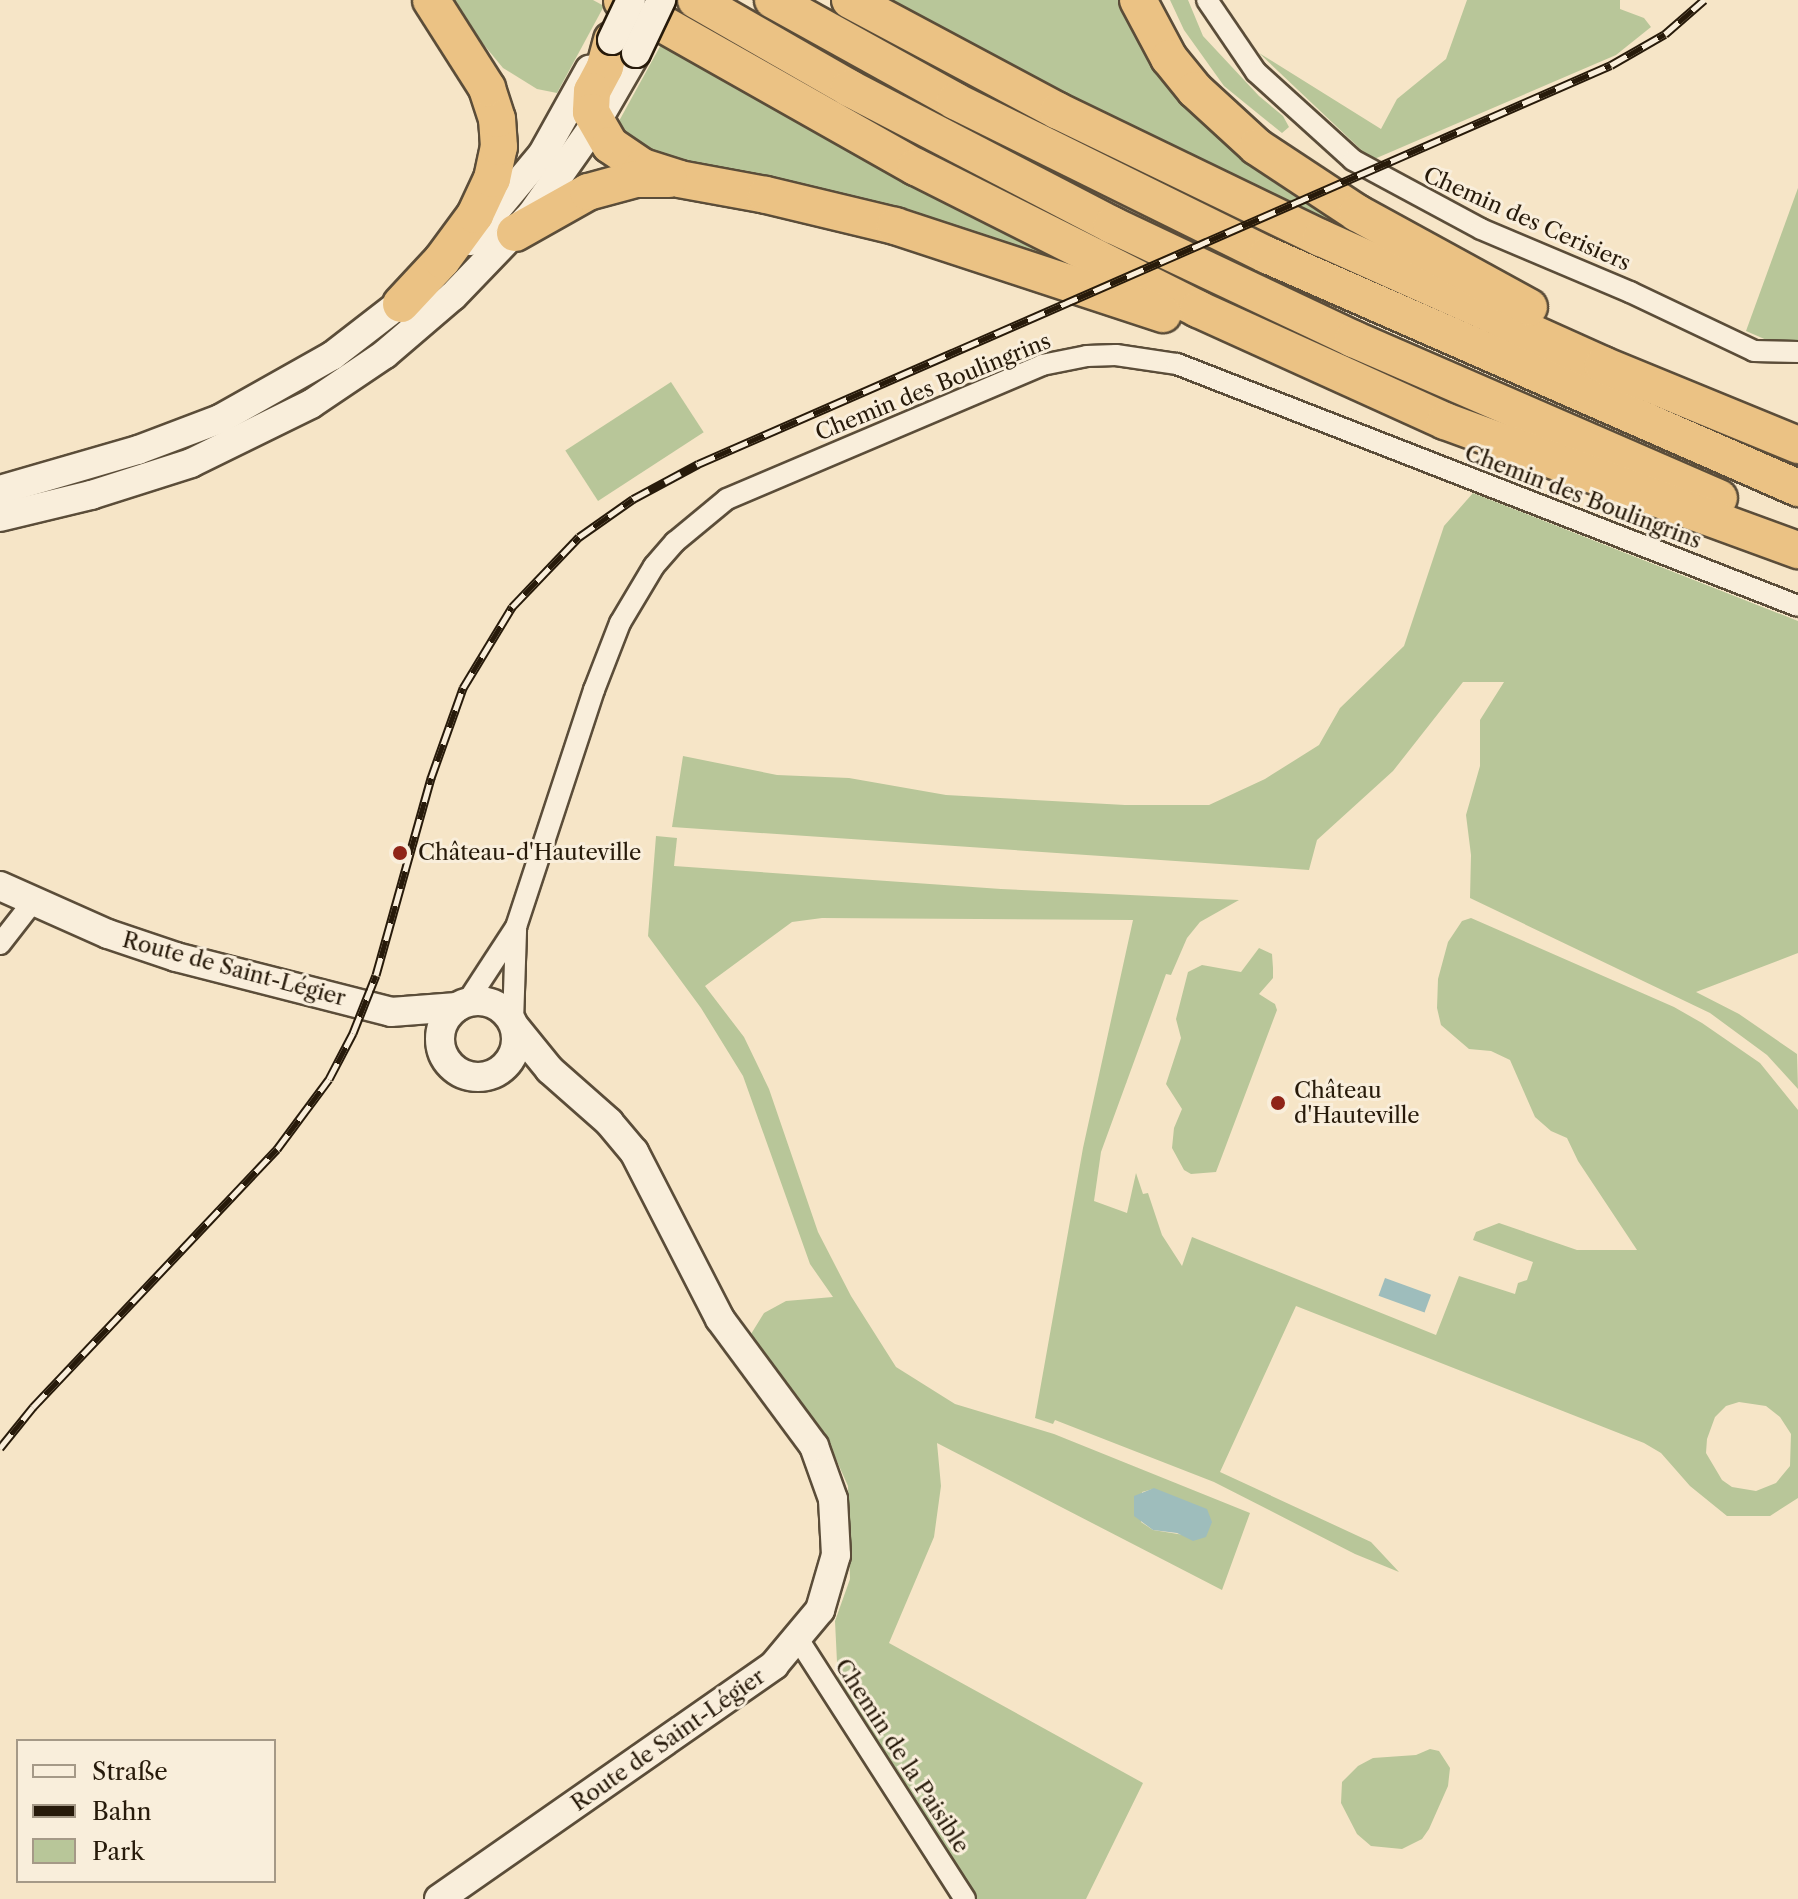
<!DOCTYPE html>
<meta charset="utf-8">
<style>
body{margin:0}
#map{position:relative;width:1798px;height:1899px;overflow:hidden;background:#f6e5c7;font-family:"Libre Caslon Text",serif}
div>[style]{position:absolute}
.green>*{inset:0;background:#b8c699;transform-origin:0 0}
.water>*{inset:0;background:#9ebdbc;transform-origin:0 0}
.roads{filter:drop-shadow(2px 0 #5b4d39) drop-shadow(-2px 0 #5b4d39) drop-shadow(0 2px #5b4d39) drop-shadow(0 -2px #5b4d39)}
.street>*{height:20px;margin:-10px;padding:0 10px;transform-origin:10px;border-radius:10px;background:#f9eedb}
.secondary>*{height:28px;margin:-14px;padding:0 14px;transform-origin:14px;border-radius:14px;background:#f9eedb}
.secondary>.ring{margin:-14px;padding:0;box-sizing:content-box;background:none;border:28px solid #f9eedb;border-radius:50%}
.highway>*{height:36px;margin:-18px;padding:0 18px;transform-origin:18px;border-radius:18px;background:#ebc284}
.rail>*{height:9px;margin-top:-4.5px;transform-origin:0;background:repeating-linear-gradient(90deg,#f9eedb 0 18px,#271a0a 0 36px);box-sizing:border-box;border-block:2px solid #271a0a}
.bridges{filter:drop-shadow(2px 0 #271a0a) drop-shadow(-2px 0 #271a0a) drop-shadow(0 2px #271a0a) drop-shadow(0 -2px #271a0a)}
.secondary-bridge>*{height:28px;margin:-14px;padding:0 14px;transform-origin:14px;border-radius:14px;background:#f9eedb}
.dots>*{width:22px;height:22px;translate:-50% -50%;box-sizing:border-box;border:4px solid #f9eedb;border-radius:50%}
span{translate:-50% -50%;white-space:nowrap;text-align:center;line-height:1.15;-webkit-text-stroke:6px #f9eedb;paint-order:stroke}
.street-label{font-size:22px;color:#271a0a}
.poi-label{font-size:22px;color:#271a0a}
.left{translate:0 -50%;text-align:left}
.legend{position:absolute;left:16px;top:1739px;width:260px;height:144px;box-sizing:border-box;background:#f9eedb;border:2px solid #a59987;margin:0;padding:10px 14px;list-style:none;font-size:24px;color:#271a0a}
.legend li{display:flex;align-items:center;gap:16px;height:40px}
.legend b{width:40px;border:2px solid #a59987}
</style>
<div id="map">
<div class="green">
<div style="clip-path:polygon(447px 0,593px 0,604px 6px,557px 93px,537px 89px,503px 68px)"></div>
<div style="clip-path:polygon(881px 0,1129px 0,1378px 245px,1231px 181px)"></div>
<div style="clip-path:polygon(1170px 0,1188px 0,1203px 36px,1259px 96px,1283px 116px,1289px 127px,1282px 133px,1224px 86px,1184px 30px)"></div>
<div style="clip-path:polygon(1467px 0,1620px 0,1620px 9px,1644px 18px,1651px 27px,1616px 55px,1372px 160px,1259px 53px,1381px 129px,1397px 99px,1446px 59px)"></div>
<div style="clip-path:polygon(663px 41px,1096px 274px,688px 171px,613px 132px)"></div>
<div style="clip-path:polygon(1798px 188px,1798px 343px,1769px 341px,1746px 331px)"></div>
<div style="left:671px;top:382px;width:60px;height:126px;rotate:57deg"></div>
<div style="clip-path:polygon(1473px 493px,1798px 621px,1798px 953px,1696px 992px,1739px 1014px,1797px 1054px,1798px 1089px,1767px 1055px,1710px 1013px,1470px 898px,1471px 855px,1466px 815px,1480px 766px,1480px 720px,1504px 682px,1463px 682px,1393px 771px,1317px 840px,1309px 870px,672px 827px,683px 756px,777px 775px,849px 778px,946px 795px,1125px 805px,1209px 805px,1265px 779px,1319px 745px,1340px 708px,1404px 646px,1444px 526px)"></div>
<div style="clip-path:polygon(evenodd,656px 836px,677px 838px,674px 866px,1001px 889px,1239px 900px,1200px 922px,1187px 938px,1171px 975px,1166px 974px,1101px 1152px,1094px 1201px,1127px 1213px,1136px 1173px,1143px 1194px,1148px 1193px,1162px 1235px,1182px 1266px,1192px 1237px,1436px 1335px,1459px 1276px,1515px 1294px,1518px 1283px,1527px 1280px,1533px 1262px,1473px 1240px,1476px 1232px,1499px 1223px,1577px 1250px,1637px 1250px,1578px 1161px,1567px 1138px,1551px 1131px,1535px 1117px,1510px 1060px,1491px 1051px,1469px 1049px,1441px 1025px,1437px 1008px,1438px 979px,1448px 942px,1462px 921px,1471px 918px,1674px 1007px,1702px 1023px,1760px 1063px,1798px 1110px,1798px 1498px,1770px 1516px,1727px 1516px,1690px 1486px,1661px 1453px,1644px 1443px,1296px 1306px,1220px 1472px,1371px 1542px,1399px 1572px,1355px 1554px,1214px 1482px,1055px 1420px,1053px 1424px,1035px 1418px,1083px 1148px,1133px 920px,822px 918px,792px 922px,705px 986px,744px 1037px,769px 1089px,818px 1232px,851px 1296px,896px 1367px,955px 1404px,1054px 1434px,1250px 1513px,1222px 1590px,937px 1443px,941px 1486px,934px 1537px,889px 1643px,1143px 1783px,1086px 1899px,975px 1899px,838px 1683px,835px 1621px,850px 1579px,848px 1486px,832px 1450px,751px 1334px,764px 1313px,786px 1301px,833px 1297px,810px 1264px,743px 1076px,701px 1008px,648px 936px,656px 836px,1739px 1402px,1766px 1406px,1780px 1417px,1791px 1434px,1790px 1466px,1776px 1483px,1756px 1491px,1732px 1487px,1722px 1480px,1706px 1453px,1707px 1439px,1715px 1417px,1726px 1406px,1739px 1402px,656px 836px,1153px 1489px,1164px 1494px,1184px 1535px,1153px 1530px,1141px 1522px,1142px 1492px,1153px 1489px)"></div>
<div style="clip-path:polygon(1259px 948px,1272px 954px,1273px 968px,1273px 978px,1259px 994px,1275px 1004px,1277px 1010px,1216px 1172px,1191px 1174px,1184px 1170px,1172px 1148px,1174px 1128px,1182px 1109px,1166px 1084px,1181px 1038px,1176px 1019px,1188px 972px,1202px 965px,1241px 972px)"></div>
<div style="clip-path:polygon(1430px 1749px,1439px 1751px,1450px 1768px,1448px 1786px,1429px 1829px,1422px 1839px,1402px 1849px,1371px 1846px,1357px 1834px,1341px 1803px,1342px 1782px,1358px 1766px,1373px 1758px,1416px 1755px)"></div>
</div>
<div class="water">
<div style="left:1385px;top:1278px;width:49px;height:19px;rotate:20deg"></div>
<div style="clip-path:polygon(1154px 1488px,1207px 1509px,1212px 1522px,1206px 1537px,1193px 1541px,1177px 1533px,1153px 1530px,1134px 1516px,1134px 1496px)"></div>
</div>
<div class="roads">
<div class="street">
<div style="left:1207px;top:0;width:87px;rotate:55.8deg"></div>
<div style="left:1256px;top:72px;width:131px;rotate:42.2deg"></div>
<div style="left:1353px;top:160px;width:145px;rotate:28.3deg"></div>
<div style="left:1481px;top:229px;width:162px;rotate:22.9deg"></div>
<div style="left:1630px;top:292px;width:137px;rotate:25.4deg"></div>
<div style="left:1754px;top:351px;width:44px;rotate:1.3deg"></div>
<div style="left:0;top:944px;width:57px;rotate:-52.1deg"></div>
<div style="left:467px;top:1002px;width:90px;rotate:-56.8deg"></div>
<div style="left:516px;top:927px;width:250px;rotate:-71.8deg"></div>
<div style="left:594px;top:690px;width:72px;rotate:-68.8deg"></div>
<div style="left:620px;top:623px;width:66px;rotate:-59.2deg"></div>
<div style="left:654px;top:566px;width:32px;rotate:-49deg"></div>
<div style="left:675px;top:542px;width:67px;rotate:-39.6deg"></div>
<div style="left:727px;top:499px;width:342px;rotate:-23deg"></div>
<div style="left:1042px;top:365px;width:46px;rotate:-11.3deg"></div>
<div style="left:1087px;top:356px;width:29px;rotate:-2deg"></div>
<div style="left:1116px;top:355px;width:62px;rotate:8.4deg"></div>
<div style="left:1177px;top:364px;width:666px;rotate:21.29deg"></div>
<div style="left:513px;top:1022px;width:92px;rotate:-88.1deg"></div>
<div style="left:798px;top:1639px;width:309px;rotate:57.3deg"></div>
</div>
<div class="secondary">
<div style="left:470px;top:241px;width:112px;rotate:-50.1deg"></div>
<div style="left:542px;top:155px;width:98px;rotate:-60.8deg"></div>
<div style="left:0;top:490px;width:144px;rotate:-16.2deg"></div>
<div style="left:138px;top:450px;width:88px;rotate:-20.7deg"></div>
<div style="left:220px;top:419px;width:129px;rotate:-29.4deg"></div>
<div style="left:332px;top:356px;width:106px;rotate:-37.7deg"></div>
<div style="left:0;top:517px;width:94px;rotate:-13.6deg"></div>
<div style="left:91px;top:495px;width:105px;rotate:-17.7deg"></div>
<div style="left:191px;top:463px;width:134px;rotate:-26.2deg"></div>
<div style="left:311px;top:404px;width:89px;rotate:-34deg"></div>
<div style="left:385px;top:354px;width:89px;rotate:-40.5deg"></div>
<div style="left:453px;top:296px;width:112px;rotate:-46.1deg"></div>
<div style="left:531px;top:215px;width:111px;rotate:-54.9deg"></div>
<div style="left:595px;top:124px;width:82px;rotate:-60deg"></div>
<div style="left:0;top:886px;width:118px;rotate:24deg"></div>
<div style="left:108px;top:934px;width:72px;rotate:18.7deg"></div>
<div style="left:176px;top:957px;width:222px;rotate:14.3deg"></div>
<div style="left:391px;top:1012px;width:66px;rotate:-4.3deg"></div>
<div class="ring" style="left:440px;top:1001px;width:48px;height:48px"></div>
<div style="left:439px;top:1899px;width:409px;rotate:-34.9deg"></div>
<div style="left:774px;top:1665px;width:72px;rotate:-50.1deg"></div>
<div style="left:820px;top:1610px;width:57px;rotate:-73.8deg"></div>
<div style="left:836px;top:1555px;width:56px;rotate:-93.1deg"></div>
<div style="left:833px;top:1499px;width:56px;rotate:-109.7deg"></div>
<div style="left:814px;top:1446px;width:158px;rotate:-126.5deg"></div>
<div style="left:720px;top:1319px;width:188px;rotate:-117.2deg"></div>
<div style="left:634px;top:1152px;width:39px;rotate:-130deg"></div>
<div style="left:609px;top:1122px;width:79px;rotate:-138.6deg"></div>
<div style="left:550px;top:1070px;width:55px;rotate:-129.1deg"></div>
</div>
<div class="highway">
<div style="left:696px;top:0;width:177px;rotate:29.9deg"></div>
<div style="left:849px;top:88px;width:297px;rotate:27.5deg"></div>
<div style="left:1112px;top:225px;width:267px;rotate:25.3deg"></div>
<div style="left:1353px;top:339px;width:399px;rotate:23.5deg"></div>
<div style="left:773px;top:0;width:208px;rotate:29deg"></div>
<div style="left:955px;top:101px;width:348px;rotate:26.3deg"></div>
<div style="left:1267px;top:255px;width:580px;rotate:23.69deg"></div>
<div style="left:850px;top:0;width:236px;rotate:28.1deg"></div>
<div style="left:1058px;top:111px;width:292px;rotate:25.8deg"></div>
<div style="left:1321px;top:238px;width:309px;rotate:24.2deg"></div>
<div style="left:1603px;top:365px;width:211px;rotate:22.3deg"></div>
<div style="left:1138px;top:0;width:66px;rotate:61.9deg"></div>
<div style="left:1169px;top:58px;width:41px;rotate:50.9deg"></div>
<div style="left:1195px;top:90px;width:84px;rotate:42.6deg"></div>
<div style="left:1257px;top:147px;width:120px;rotate:33.4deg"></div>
<div style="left:1357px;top:213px;width:196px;rotate:28.7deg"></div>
<div style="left:622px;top:1px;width:338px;rotate:29.5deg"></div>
<div style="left:916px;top:167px;width:316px;rotate:26.7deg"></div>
<div style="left:1198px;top:309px;width:271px;rotate:24.4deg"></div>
<div style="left:1445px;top:421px;width:376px;rotate:20.1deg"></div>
<div style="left:612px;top:40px;width:28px;rotate:105deg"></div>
<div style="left:605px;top:67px;width:27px;rotate:118deg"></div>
<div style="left:592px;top:91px;width:21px;rotate:93deg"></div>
<div style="left:591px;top:112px;width:38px;rotate:60deg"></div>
<div style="left:610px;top:145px;width:40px;rotate:34deg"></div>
<div style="left:643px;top:167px;width:38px;rotate:18deg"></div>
<div style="left:679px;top:179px;width:88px;rotate:10.4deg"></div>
<div style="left:766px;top:195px;width:133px;rotate:13.5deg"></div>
<div style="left:895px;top:226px;width:282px;rotate:18.2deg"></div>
<div style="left:515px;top:233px;width:84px;rotate:-29.3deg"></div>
<div style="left:588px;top:192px;width:50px;rotate:-15.2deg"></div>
<div style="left:636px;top:179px;width:33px"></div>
<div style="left:401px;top:304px;width:60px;rotate:-47deg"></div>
<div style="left:442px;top:260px;width:56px;rotate:-53.7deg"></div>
<div style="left:475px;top:215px;width:40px;rotate:-65deg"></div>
<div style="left:492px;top:179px;width:33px;rotate:-78deg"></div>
<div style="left:499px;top:147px;width:28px;rotate:-94deg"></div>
<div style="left:497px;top:119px;width:33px;rotate:-108deg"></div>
<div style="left:487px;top:88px;width:104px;rotate:-122.5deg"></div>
</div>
</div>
<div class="rail">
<div style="left:0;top:1448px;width:53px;rotate:-51.2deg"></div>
<div style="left:33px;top:1407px;width:355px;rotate:-46.6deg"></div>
<div style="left:277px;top:1149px;width:87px;rotate:-53.4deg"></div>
<div style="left:329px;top:1079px;width:52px;rotate:-62.4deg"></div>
<div style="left:353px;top:1033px;width:62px;rotate:-68.4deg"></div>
<div style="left:376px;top:975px;width:205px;rotate:-74.4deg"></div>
<div style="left:431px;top:778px;width:96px;rotate:-70.4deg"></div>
<div style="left:463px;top:688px;width:95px;rotate:-58.8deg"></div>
<div style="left:512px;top:607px;width:97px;rotate:-46.3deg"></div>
<div style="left:579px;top:537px;width:66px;rotate:-35.1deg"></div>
<div style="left:633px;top:499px;width:74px;rotate:-28.3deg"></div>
<div style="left:698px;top:464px;width:996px;rotate:-23.61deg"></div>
<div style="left:1611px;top:65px;width:62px;rotate:-29.9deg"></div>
<div style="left:1665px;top:34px;width:52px;rotate:-41.1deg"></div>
</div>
<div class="bridges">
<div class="secondary-bridge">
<div style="left:612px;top:40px;width:44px;rotate:-64.6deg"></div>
<div style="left:636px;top:53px;width:59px;rotate:-64.7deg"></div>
</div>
</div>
<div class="dots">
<div style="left:400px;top:853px;background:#8f2418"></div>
<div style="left:1278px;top:1103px;background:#8f2418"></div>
</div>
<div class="street-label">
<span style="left:1527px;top:219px;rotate:24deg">Chemin des Cerisiers</span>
<span style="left:933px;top:387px;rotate:-22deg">Chemin des Boulingrins</span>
<span style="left:1583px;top:497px;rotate:21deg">Chemin des Boulingrins</span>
<span style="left:234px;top:969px;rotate:15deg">Route de Saint-Légier</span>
<span style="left:668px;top:1740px;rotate:-35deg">Route de Saint-Légier</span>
<span style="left:902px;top:1756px;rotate:57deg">Chemin de la Paisible</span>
</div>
<div class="poi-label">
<span class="left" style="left:418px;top:853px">Château-d'Hauteville</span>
<span class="left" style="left:1294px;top:1103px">Château<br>d'Hauteville</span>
</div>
<ul class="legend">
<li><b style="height:10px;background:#f9eedb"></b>Straße</li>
<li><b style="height:10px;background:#271a0a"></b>Bahn</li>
<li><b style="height:22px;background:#b8c699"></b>Park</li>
</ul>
</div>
